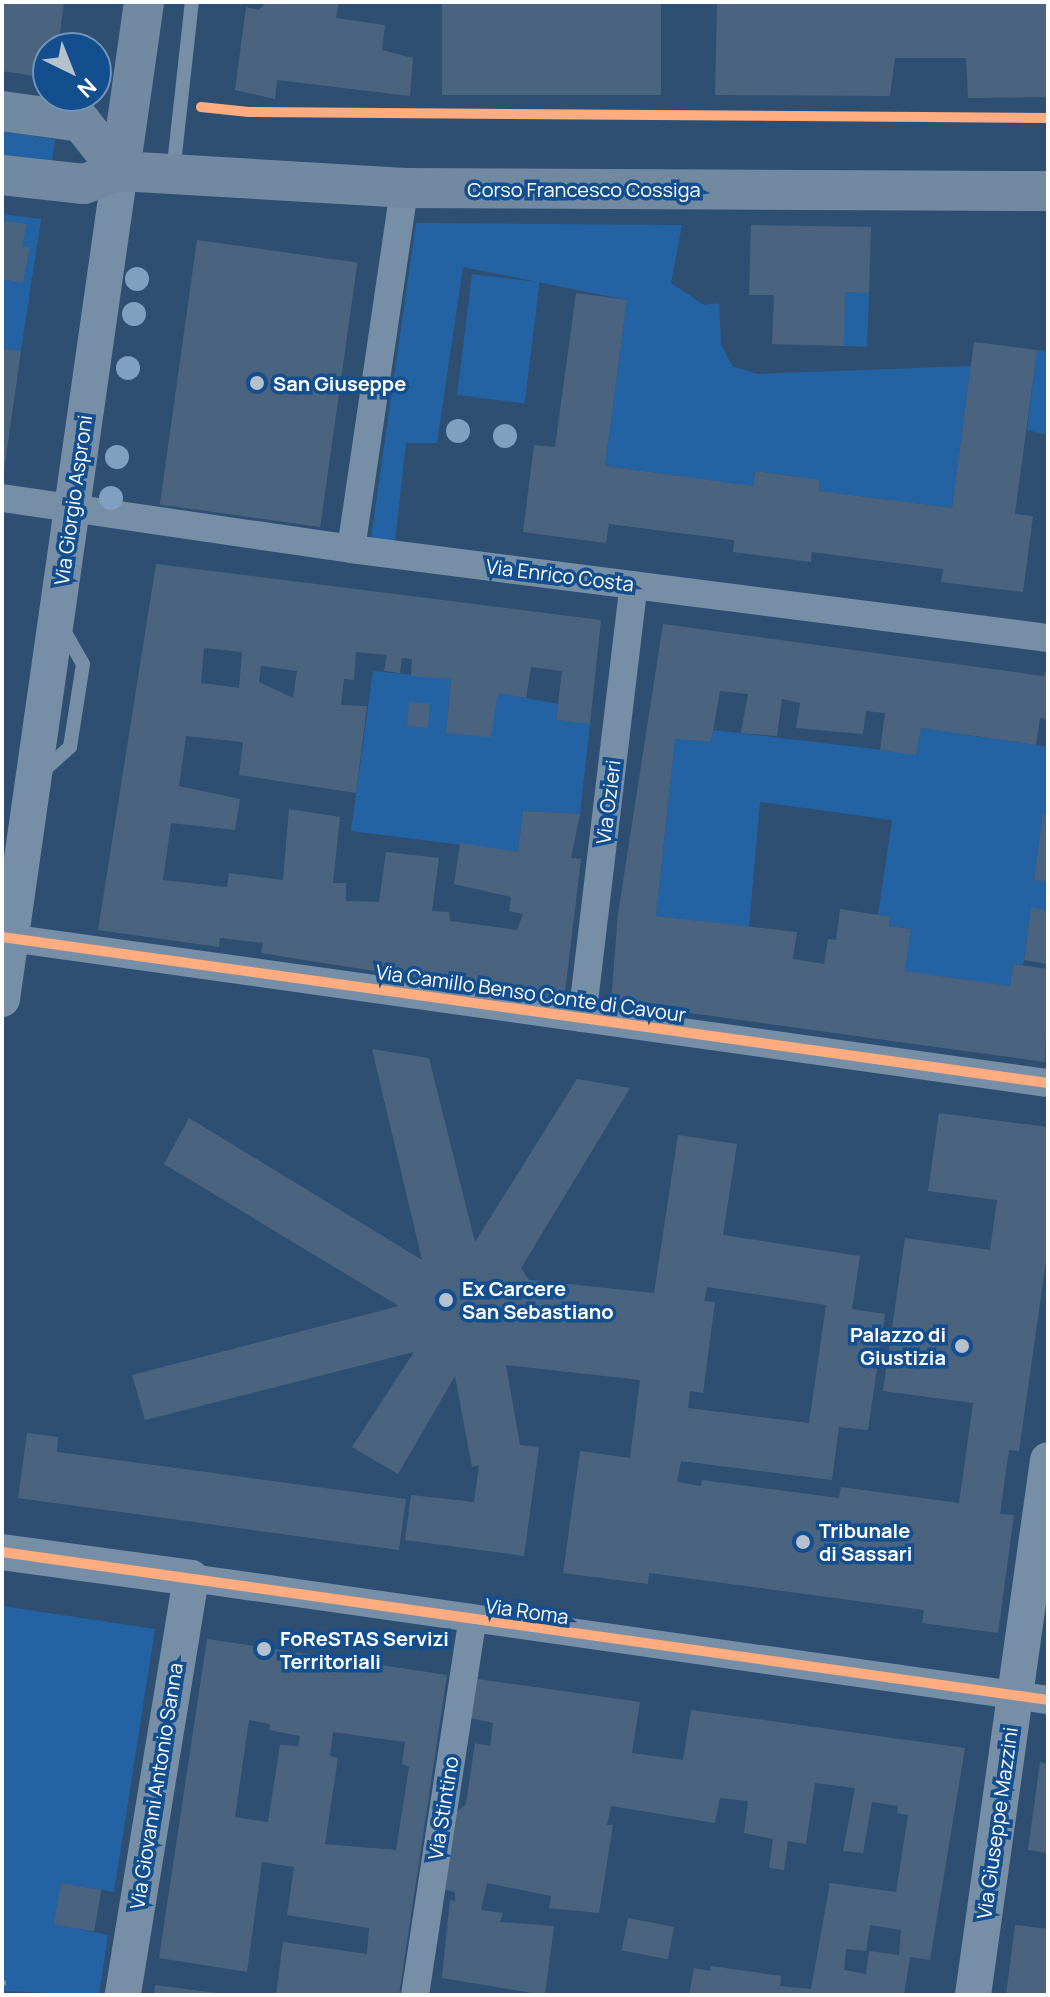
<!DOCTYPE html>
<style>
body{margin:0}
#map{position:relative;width:1050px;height:1997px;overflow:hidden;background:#2f4f72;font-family:Manrope,sans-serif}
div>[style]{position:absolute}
.green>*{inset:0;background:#2463a3;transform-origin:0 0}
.building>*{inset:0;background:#4a6480;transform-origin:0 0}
.path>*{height:5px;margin-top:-2.5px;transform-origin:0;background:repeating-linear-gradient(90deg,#768ea6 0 4px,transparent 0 10px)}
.service>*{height:14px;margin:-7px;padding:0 7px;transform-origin:7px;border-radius:7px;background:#768ea6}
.minor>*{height:28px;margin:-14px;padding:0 14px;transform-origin:14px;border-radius:14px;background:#768ea6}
.tertiary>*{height:36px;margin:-18px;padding:0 18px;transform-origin:18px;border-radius:18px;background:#768ea6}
.secondary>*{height:40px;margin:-20px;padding:0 20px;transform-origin:20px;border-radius:20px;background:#7289a2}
.cycleway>*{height:10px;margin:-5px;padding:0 5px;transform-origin:5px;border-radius:5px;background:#ffac80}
.trees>*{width:24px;height:24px;margin:-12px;border-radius:50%;background:#819fbe}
.dots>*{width:22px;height:22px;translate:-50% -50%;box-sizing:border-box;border:4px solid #134e8e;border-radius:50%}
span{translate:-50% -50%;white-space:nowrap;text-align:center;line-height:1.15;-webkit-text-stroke:7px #134e8e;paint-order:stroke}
.street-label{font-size:20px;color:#fff}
.poi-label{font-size:20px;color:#fff;font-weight:700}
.left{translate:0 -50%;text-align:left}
.right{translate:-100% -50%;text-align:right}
.frame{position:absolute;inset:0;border:4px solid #fff;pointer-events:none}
.north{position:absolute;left:32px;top:32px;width:80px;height:80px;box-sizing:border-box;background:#134e8e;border:2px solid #7195bb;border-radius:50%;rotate:137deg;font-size:22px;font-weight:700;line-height:32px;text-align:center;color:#fff}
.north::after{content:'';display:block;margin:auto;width:28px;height:36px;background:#b6c1ce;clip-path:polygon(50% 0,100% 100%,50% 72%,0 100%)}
</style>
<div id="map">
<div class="green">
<div style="left:2px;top:131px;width:54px;height:33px;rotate:9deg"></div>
<div style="clip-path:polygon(2px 214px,41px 219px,21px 351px,2px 348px,2px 279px,23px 283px,30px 247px,22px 246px,26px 224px,2px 220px)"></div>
<div style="clip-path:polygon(416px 223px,682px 225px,671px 283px,704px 305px,719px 303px,721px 344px,732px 366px,757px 374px,971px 366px,952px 508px,819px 491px,820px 480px,755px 471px,753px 486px,605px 466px,627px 300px,463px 267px,437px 443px,406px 443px,395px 542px,371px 538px)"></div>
<div style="left:472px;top:274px;width:68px;height:122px;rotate:7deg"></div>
<div style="left:845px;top:292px;width:24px;height:54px;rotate:2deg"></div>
<div style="clip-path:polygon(1037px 350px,1048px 351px,1048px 435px,1027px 430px)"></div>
<div style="clip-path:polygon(373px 671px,451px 679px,446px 732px,498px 693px,558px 704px,556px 720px,590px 724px,580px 814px,523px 811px,518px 852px,351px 831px)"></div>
<div style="clip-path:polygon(921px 728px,1048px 747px,1048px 815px,1043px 815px,1034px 880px,1048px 882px,1048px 911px,1031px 909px,1023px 965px,1013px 964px,1010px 986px,905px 971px,911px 929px,889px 926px,890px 917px,878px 915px,892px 820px,760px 802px,749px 927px,656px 916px,675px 739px,711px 742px,713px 730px,916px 754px)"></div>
<div style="clip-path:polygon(2px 1606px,155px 1629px,114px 1892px,61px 1883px,54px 1924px,108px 1935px,99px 1995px,2px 1991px)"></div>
</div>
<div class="building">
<div style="clip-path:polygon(2px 2px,64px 2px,58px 48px,48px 48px,48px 78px,2px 71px)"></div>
<div style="clip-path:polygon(266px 2px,339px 2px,336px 18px,385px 25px,382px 50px,413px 58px,410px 96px,277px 80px,275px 99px,235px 90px,246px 7px,259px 10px)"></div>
<div style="left:442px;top:2px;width:219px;height:93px"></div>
<div style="clip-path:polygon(717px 2px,1048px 2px,1048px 97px,968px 98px,966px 58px,895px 58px,890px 96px,715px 95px)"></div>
<div style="clip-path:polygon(2px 220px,27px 224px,22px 246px,30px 247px,23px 283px,2px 279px)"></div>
<div style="clip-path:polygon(751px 225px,871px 227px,869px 293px,845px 292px,844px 346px,772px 344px,774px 295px,749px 295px)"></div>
<div style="left:197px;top:240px;width:162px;height:267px;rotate:8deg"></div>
<div style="clip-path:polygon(576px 293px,627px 300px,605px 466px,753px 486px,755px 471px,820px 480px,819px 491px,952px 508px,974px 342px,1037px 350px,1015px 514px,1033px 516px,1023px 592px,941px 582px,943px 569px,812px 552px,811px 562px,733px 552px,734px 540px,609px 524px,606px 543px,523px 532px,534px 445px,555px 447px)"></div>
<div style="clip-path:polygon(2px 348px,21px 351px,4px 470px,2px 470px)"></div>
<div style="clip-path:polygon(evenodd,156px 564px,601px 620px,590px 724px,556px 720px,562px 671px,531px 667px,526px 698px,498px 693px,491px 737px,446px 733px,451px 679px,411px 676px,412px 659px,402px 658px,400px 673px,384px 671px,387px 655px,356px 652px,354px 680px,344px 679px,341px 705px,367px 706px,356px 793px,239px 775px,243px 742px,186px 736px,179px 786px,240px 799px,235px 830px,171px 823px,163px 880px,227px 887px,229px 873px,283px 880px,289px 809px,340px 817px,333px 883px,346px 883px,346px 901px,379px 902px,386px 852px,439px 858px,432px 911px,449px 912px,450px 921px,517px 930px,523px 914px,509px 911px,511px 897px,454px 884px,460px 843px,518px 852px,523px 811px,580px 814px,571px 858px,581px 859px,564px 1001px,261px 953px,263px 943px,220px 938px,219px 947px,98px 930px,156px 564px,204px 648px,242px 652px,239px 688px,201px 683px,204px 648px,156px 564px,261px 666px,297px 671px,293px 698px,259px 682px,261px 666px)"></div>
<div style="clip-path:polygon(663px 624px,1044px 676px,1048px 664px,1048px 719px,1040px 718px,1036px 745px,921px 728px,916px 755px,880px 750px,885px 713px,866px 711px,863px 734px,796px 728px,800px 703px,782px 699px,777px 736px,741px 733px,748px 694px,720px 691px,711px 742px,675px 739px,656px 916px,797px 932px,793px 959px,824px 964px,828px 939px,836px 940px,840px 909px,890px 917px,889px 926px,911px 929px,905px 971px,1010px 986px,1013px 964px,1048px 969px,1045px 1062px,611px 1002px,618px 914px)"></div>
<div style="left:409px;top:702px;width:21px;height:24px;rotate:5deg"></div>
<div style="clip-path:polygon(1043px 814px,1048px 815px,1048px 882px,1034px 880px)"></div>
<div style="clip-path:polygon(1031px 908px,1048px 911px,1048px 964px,1024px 960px)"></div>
<div style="clip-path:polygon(evenodd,372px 1049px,429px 1058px,475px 1242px,577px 1079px,630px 1088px,521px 1268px,529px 1280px,654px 1293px,678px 1135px,737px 1144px,723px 1235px,860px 1256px,852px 1309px,885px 1314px,868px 1430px,839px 1427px,832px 1480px,681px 1461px,677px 1482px,701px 1486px,702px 1480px,839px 1498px,841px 1487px,959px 1503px,973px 1403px,883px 1391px,905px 1238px,990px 1250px,997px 1200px,928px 1191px,939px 1113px,1048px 1127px,1048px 1247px,1019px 1451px,1009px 1450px,1000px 1514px,1014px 1515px,998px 1633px,922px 1623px,924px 1610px,649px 1573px,648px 1584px,563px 1573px,580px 1451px,630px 1458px,640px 1380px,506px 1365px,520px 1445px,539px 1447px,524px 1556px,405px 1540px,411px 1495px,474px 1502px,479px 1465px,472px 1467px,455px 1376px,398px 1474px,352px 1447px,414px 1352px,145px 1420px,132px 1375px,399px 1306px,164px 1164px,189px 1118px,422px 1260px,372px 1049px,707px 1287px,826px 1305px,809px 1423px,688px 1408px,690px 1391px,703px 1393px,715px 1302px,704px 1301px,707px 1287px)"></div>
<div style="clip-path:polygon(27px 1433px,58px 1437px,57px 1452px,406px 1499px,399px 1550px,18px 1498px)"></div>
<div style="clip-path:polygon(evenodd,207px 1639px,447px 1675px,399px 1995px,276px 1995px,283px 1942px,367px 1954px,369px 1928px,287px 1915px,294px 1867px,262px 1862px,247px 1972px,159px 1958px,207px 1639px,249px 1720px,270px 1724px,269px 1730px,300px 1736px,298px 1746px,280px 1745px,268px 1822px,235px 1817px,249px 1720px,207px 1639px,333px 1732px,405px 1742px,402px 1764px,409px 1767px,396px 1850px,325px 1844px,338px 1758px,330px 1756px,333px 1732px)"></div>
<div style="clip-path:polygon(evenodd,477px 1679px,640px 1702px,632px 1753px,683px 1760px,691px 1710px,965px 1748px,930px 1960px,910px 1957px,904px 1995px,689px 1995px,694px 1968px,710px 1971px,711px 1966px,781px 1976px,780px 1986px,811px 1989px,830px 1883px,896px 1892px,908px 1815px,897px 1813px,898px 1806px,872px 1802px,863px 1853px,843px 1851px,855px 1788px,815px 1783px,806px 1844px,788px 1841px,784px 1870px,769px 1868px,773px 1839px,744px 1833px,748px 1801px,720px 1798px,715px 1823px,611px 1806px,607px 1825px,613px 1825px,599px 1913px,549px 1908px,551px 1896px,487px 1883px,481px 1910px,503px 1913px,500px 1922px,554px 1926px,545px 1995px,442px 1978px,450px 1900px,455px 1901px,455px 1892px,445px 1890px,457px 1812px,466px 1804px,475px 1743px,490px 1746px,493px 1723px,471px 1718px,477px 1679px,870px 1925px,901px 1930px,899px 1955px,869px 1951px,866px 1974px,844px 1970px,846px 1949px,866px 1951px,870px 1925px)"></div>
<div style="clip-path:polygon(1040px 1762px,1048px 1764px,1048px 1853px,1028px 1850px)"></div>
<div style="left:61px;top:1883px;width:41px;height:42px;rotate:10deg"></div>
<div style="left:628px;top:1918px;width:47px;height:33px;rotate:11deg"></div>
<div style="clip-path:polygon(1015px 1925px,1048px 1929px,1048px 1995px,1006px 1995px)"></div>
<div style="clip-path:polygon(155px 1985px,216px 1993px,215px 1995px,154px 1995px)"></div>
</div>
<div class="path">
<div style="left:2px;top:1982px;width:8px;rotate:7deg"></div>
</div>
<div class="service">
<div style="left:173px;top:173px;width:172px;rotate:-83.7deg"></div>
<div style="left:41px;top:773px;width:39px;rotate:-42deg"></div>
<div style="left:70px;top:747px;width:84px;rotate:-81.1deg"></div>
<div style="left:83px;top:664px;width:40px;rotate:-119.7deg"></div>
</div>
<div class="minor">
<div style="left:2px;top:498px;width:353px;rotate:8.3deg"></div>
<div style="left:351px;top:549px;width:703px;rotate:7.28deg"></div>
<div style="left:351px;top:549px;width:365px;rotate:-81.6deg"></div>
<div style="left:2px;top:937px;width:1056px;rotate:7.95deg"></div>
<div style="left:582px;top:1018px;width:436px;rotate:-83.2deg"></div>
<div style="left:191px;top:1578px;width:866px;rotate:8.1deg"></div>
<div style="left:415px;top:1995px;width:378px;rotate:-81.3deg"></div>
</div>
<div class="tertiary">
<div style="left:2px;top:999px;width:836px;rotate:-81.89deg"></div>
<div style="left:2px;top:1552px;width:191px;rotate:7.8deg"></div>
<div style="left:191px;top:1578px;width:423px;rotate:99.3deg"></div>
<div style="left:973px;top:1995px;width:540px;rotate:-82.02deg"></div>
</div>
<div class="secondary">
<div style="left:2px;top:111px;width:80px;rotate:7.9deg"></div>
<div style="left:81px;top:122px;width:63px;rotate:51.5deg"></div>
<div style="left:120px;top:171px;width:171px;rotate:-81.9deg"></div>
<div style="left:2px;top:175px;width:82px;rotate:6.3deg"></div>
<div style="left:84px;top:184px;width:38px;rotate:-20deg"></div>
<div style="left:120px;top:171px;width:285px;rotate:3.4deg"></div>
<div style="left:404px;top:188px;width:644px;rotate:0.27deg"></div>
</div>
<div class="cycleway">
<div style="left:201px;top:107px;width:48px;rotate:5.9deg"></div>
<div style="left:249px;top:112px;width:799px;rotate:0.43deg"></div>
<div style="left:2px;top:937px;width:1056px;rotate:7.95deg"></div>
<div style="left:2px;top:1552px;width:1056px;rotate:8.05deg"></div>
</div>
<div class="trees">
<div style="left:137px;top:279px"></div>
<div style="left:134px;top:314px"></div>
<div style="left:128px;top:368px"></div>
<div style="left:458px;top:431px"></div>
<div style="left:505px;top:436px"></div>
<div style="left:117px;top:457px"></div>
<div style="left:111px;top:498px"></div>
</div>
<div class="dots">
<div style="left:257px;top:383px;background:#b6c1ce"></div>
<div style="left:446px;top:1300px;background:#b6c1ce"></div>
<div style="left:962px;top:1346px;background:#b6c1ce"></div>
<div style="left:803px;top:1542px;background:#b6c1ce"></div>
<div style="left:264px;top:1649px;background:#b6c1ce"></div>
</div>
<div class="street-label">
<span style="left:584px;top:189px">Corso Francesco Cossiga</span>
<span style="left:73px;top:500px;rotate:-82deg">Via Giorgio Asproni</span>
<span style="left:560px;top:575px;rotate:7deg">Via Enrico Costa</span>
<span style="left:608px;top:802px;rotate:-83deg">Via Ozieri</span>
<span style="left:531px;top:993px;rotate:8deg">Via Camillo Benso Conte di Cavour</span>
<span style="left:527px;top:1611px;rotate:8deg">Via Roma</span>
<span style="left:156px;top:1786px;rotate:-81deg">Via Giovanni Antonio Sanna</span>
<span style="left:443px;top:1808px;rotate:-81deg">Via Stintino</span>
<span style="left:997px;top:1823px;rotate:-82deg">Via Giuseppe Mazzini</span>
</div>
<div class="poi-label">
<span class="left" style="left:273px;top:383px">San Giuseppe</span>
<span class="left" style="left:462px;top:1300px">Ex Carcere<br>San Sebastiano</span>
<span class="right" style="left:946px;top:1346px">Palazzo di<br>Giustizia</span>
<span class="left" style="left:819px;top:1542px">Tribunale<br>di Sassari</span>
<span class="left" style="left:280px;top:1650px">FoReSTAS Servizi<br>Territoriali</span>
</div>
<div class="frame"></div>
<div class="north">N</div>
</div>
